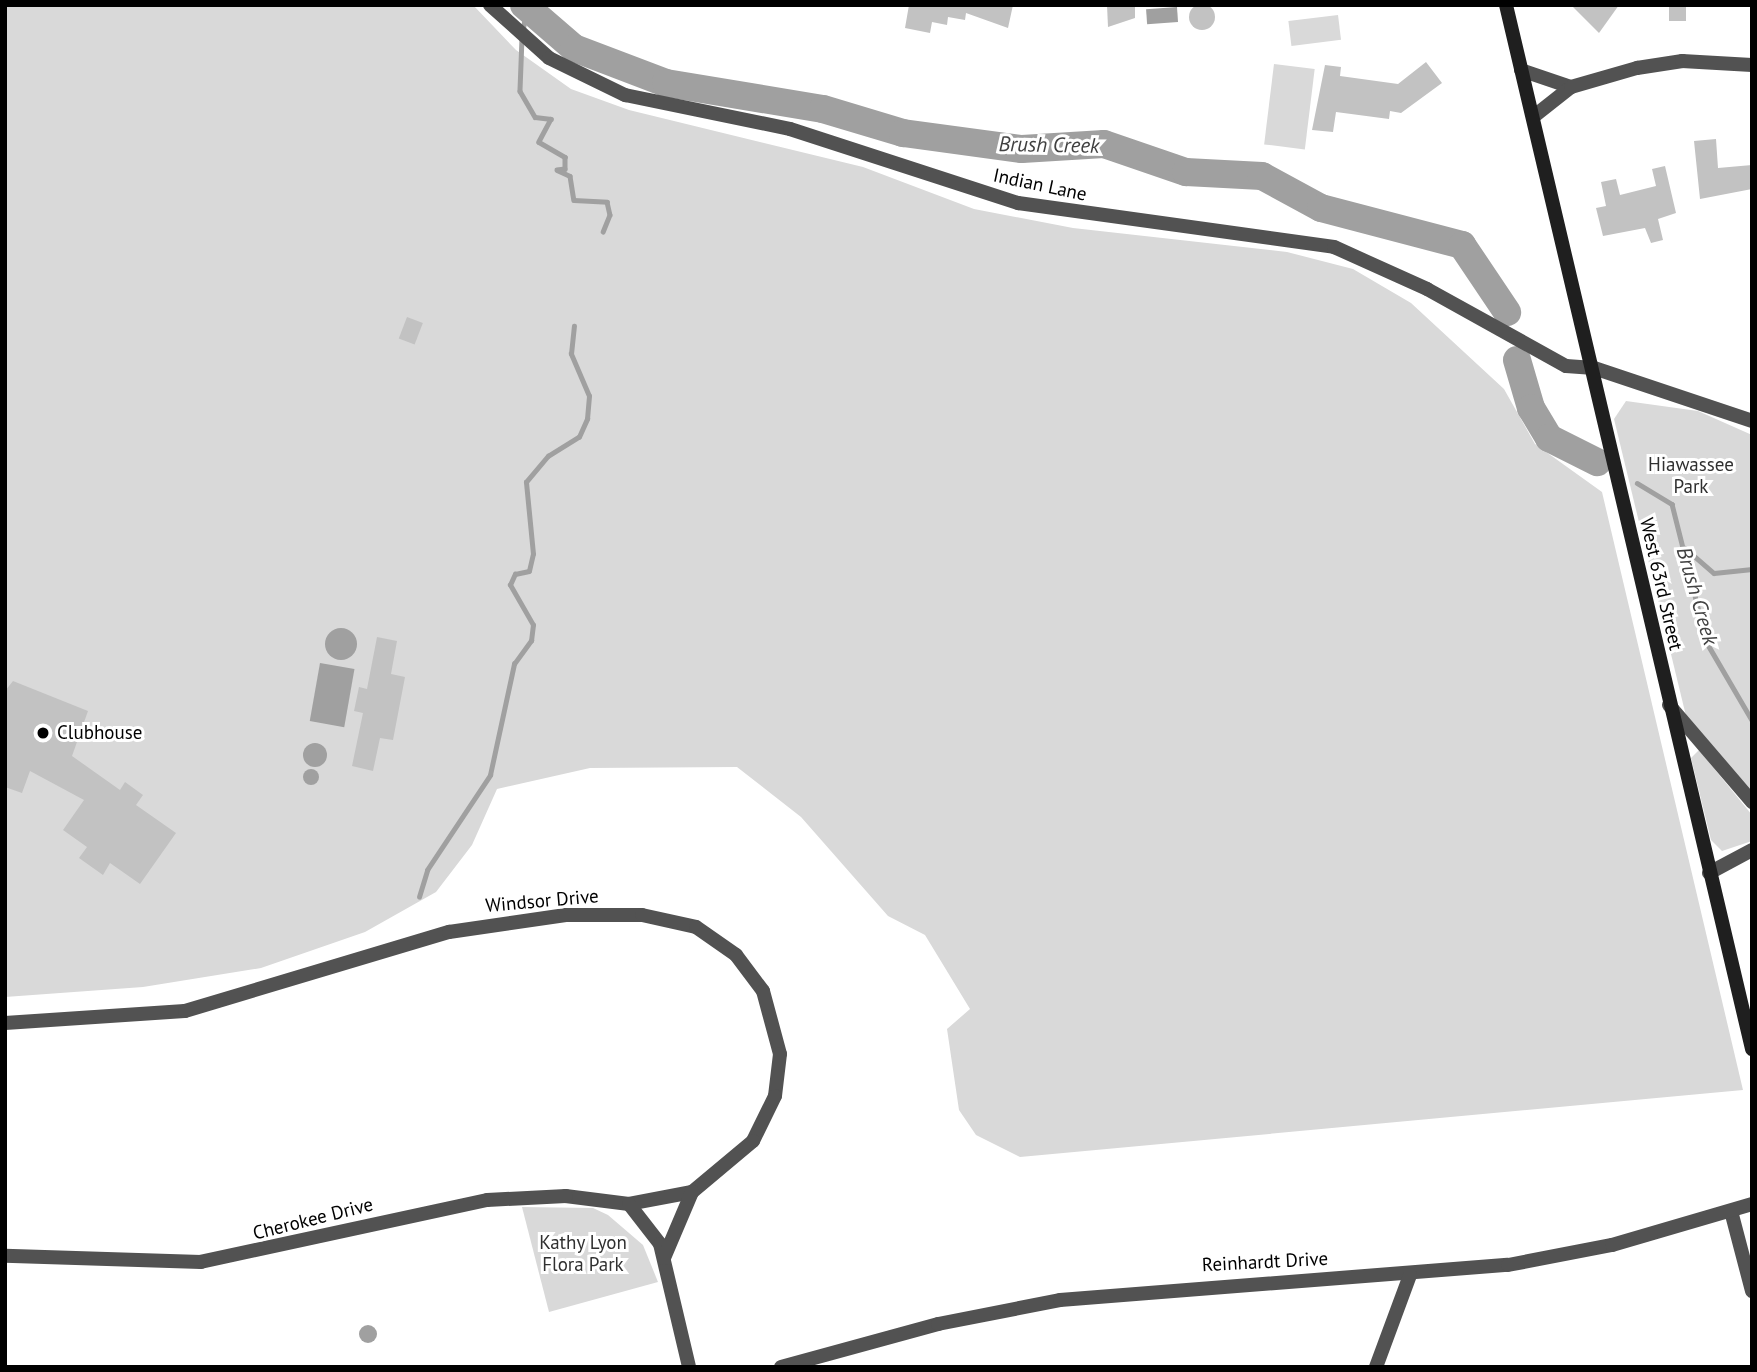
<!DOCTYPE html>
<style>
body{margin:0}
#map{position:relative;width:1757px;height:1372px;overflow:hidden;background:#fff;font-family:"PT Sans",sans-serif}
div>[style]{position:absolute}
.green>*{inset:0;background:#d9d9d9;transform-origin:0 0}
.water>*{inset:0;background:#a0a0a0;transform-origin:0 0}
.round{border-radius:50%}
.stream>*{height:4.5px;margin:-2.25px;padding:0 2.25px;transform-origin:2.25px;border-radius:2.25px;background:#a0a0a0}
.river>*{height:28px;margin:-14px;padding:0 14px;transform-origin:14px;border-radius:14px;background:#a0a0a0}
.building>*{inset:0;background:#c2c2c2;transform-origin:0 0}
.street>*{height:14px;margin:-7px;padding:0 7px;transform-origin:7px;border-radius:7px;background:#525252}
.secondary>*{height:14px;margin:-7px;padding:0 7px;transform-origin:7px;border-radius:7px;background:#1f1f1f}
.dots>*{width:19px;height:19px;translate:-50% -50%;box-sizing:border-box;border:4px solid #fff;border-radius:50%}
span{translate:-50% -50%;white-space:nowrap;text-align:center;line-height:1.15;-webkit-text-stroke:6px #fff;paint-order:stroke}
.street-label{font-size:19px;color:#000}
.park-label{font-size:19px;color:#303030}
.poi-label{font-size:19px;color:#000}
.left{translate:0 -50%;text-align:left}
.water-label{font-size:21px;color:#414141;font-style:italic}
.frame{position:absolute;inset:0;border:7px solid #000;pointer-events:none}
</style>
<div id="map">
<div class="green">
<div style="clip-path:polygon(5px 5px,473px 5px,516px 50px,571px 89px,629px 110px,863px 167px,974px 209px,1073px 228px,1287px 252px,1353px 269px,1411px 303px,1504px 389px,1535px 444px,1602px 492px,1743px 1090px,1020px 1157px,976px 1135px,959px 1110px,947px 1029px,970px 1009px,925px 935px,888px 916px,801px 817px,737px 767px,590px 768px,497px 789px,472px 845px,436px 892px,365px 932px,261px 968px,143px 987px,5px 997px)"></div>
<div style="left:1338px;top:15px;width:25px;height:50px;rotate:83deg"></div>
<div style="left:1274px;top:64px;width:41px;height:81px;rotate:7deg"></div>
<div style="clip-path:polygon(1626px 401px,1698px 411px,1752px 435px,1752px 793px,1686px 716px,1614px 419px)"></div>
<div style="clip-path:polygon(1699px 750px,1752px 815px,1752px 841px,1722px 851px,1711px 840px,1691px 758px)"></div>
<div style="clip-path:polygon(522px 1207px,593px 1208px,608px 1215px,643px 1245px,658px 1282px,549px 1312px)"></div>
</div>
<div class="water">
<div style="left:1177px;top:7px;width:15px;height:31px;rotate:86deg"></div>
<div class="round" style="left:325px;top:628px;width:32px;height:32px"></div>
<div style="left:320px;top:663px;width:35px;height:59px;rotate:10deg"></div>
<div class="round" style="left:303px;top:743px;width:24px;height:24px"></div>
<div class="round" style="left:303px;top:769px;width:16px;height:16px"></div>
<div class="round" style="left:359px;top:1325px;width:18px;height:18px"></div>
</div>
<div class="stream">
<div style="left:523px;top:29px;width:21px;rotate:-82deg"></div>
<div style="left:522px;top:38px;width:53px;rotate:92.2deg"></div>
<div style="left:520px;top:91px;width:30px;rotate:60deg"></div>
<div style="left:535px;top:117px;width:16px;rotate:7deg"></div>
<div style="left:551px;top:119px;width:26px;rotate:118deg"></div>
<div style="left:539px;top:142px;width:30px;rotate:30deg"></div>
<div style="left:565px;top:157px;width:12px;rotate:90deg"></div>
<div style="left:565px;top:169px;width:8px;rotate:173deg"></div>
<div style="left:557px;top:170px;width:14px;rotate:25deg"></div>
<div style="left:570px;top:176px;width:24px;rotate:81deg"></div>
<div style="left:574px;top:200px;width:33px;rotate:3deg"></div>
<div style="left:607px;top:202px;width:13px;rotate:77deg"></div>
<div style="left:610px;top:215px;width:18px;rotate:112deg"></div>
<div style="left:1637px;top:483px;width:41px;rotate:31deg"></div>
<div style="left:1672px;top:504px;width:143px;rotate:75.9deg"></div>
<div style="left:1707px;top:643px;width:89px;rotate:59.7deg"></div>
<div style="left:1685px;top:548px;width:38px;rotate:41deg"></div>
<div style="left:1714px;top:573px;width:38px;rotate:-6deg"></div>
<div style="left:419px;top:897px;width:28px;rotate:-73deg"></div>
<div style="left:427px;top:870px;width:114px;rotate:-56.4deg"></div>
<div style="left:490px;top:775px;width:114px;rotate:-77.8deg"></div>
<div style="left:514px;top:664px;width:29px;rotate:-54deg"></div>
<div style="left:531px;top:641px;width:16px;rotate:-83deg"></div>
<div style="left:533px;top:625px;width:46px;rotate:-119.9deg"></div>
<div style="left:510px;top:585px;width:12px;rotate:-66deg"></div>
<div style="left:515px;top:574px;width:14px;rotate:-12deg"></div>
<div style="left:529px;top:571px;width:17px;rotate:-77deg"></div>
<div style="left:533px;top:554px;width:72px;rotate:-95.6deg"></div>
<div style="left:526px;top:482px;width:34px;rotate:-50deg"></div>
<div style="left:548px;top:456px;width:36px;rotate:-32deg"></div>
<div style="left:579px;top:437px;width:20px;rotate:-66deg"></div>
<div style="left:587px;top:419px;width:23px;rotate:-85deg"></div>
<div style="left:589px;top:396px;width:46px;rotate:-113.2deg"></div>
<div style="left:571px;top:354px;width:28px;rotate:-84deg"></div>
</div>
<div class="river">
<div style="left:524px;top:5px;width:66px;rotate:40.7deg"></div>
<div style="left:574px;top:48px;width:98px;rotate:20.8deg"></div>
<div style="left:666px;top:83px;width:159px;rotate:9.4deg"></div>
<div style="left:823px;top:109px;width:84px;rotate:16.7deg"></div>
<div style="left:903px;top:133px;width:120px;rotate:7.7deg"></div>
<div style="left:1022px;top:149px;width:82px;rotate:-3.5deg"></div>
<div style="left:1104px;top:144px;width:87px;rotate:18.9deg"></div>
<div style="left:1186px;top:172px;width:76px;rotate:3deg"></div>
<div style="left:1262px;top:176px;width:67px;rotate:28.5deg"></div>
<div style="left:1321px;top:208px;width:146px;rotate:14.7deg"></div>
<div style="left:1462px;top:245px;width:81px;rotate:56.1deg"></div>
<div style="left:1517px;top:360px;width:50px;rotate:73.7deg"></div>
<div style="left:1531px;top:408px;width:35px;rotate:59deg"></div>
<div style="left:1549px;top:438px;width:54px;rotate:26.6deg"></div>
</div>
<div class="building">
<div class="round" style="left:1189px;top:4px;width:26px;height:26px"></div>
<div style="clip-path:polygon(909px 5px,1013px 5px,1008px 28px,966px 13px,965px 20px,948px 17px,947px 25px,932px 22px,930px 33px,905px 28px)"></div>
<div style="clip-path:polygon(1107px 5px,1135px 5px,1135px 18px,1108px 27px)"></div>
<div style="clip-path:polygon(1571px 5px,1619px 5px,1599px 33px)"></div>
<div style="left:1669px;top:5px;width:17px;height:16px"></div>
<div style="clip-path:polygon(1426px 62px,1442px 83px,1401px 113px,1390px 111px,1389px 119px,1336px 112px,1333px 132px,1312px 130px,1325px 65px,1341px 67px,1340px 76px,1398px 84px)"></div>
<div style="clip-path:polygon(1716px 139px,1718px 168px,1752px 165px,1752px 189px,1700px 199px,1694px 141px)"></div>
<div style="clip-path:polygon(1665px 166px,1676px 213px,1658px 219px,1663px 240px,1651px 243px,1645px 228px,1603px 236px,1596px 208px,1606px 206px,1601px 182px,1616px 179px,1620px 195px,1656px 186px,1652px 169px)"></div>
<div style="left:407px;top:317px;width:17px;height:23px;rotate:21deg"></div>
<div style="clip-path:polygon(377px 637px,397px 641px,391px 674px,405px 677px,393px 740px,380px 738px,373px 771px,352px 766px,363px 713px,354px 711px,359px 687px,367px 689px)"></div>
<div style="clip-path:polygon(13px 681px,88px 711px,72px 756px,120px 790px,125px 782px,143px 795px,136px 805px,176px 833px,140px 884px,110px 863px,103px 875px,79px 858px,87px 847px,63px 830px,84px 800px,30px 771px,22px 793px,5px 787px,5px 691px)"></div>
</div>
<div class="street">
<div style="left:490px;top:5px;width:79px;rotate:41.9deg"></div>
<div style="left:549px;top:58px;width:85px;rotate:26deg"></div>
<div style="left:625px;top:95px;width:168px;rotate:11.6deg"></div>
<div style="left:790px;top:129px;width:240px;rotate:18deg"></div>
<div style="left:1018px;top:203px;width:319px;rotate:7.9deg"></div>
<div style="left:1334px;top:247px;width:102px;rotate:24.3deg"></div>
<div style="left:1427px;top:289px;width:159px;rotate:29deg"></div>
<div style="left:1566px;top:366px;width:28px;rotate:4deg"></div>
<div style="left:1594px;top:368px;width:167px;rotate:18.5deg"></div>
<div style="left:1521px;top:70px;width:53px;rotate:18.8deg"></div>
<div style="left:1533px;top:117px;width:48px;rotate:-38.3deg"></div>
<div style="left:1571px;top:87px;width:69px;rotate:-16.1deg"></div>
<div style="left:1637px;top:68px;width:46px;rotate:-8.8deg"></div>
<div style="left:1682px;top:61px;width:70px;rotate:3.3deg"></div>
<div style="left:1669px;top:705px;width:128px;rotate:49.4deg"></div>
<div style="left:1709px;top:873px;width:49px;rotate:-28.1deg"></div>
<div style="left:5px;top:1023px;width:180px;rotate:-3.8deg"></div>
<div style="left:185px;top:1011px;width:276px;rotate:-16.7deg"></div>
<div style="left:449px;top:932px;width:118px;rotate:-8.3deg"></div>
<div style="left:566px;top:915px;width:76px"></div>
<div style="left:642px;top:915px;width:55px;rotate:12.5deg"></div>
<div style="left:696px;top:927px;width:49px;rotate:35deg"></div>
<div style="left:736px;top:955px;width:45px;rotate:53.1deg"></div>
<div style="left:763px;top:991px;width:65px;rotate:74.9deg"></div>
<div style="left:780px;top:1054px;width:42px;rotate:96.8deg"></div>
<div style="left:775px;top:1096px;width:50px;rotate:116.1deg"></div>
<div style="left:753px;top:1141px;width:80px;rotate:140.1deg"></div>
<div style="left:692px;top:1192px;width:64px;rotate:169.2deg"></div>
<div style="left:629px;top:1204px;width:64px;rotate:-172.8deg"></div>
<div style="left:566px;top:1196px;width:79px;rotate:177.1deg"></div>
<div style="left:487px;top:1200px;width:293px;rotate:167.8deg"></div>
<div style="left:201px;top:1262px;width:196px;rotate:-178.2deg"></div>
<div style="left:629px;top:1204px;width:51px;rotate:52.2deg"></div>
<div style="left:660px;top:1244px;width:126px;rotate:76.7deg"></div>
<div style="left:1731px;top:1211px;width:83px;rotate:75.3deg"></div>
<div style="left:664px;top:1258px;width:72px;rotate:-67deg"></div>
<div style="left:781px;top:1367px;width:163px;rotate:-15.3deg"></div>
<div style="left:938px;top:1324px;width:124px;rotate:-11.1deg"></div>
<div style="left:1060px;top:1300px;width:449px;rotate:-4.5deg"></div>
<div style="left:1508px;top:1265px;width:106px;rotate:-10.9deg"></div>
<div style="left:1612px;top:1245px;width:146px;rotate:-16.3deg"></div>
<div style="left:1376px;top:1367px;width:98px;rotate:-69.7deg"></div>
</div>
<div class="secondary">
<div style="left:1506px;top:5px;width:1073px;rotate:76.74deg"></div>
</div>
<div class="dots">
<div style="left:43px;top:733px;background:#000"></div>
</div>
<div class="street-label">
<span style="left:1040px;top:185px;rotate:12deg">Indian Lane</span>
<span style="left:1661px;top:584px;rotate:77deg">West 63rd Street</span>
<span style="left:542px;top:901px;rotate:-5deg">Windsor Drive</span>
<span style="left:313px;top:1219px;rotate:-14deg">Cherokee Drive</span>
<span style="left:1265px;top:1262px;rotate:-3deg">Reinhardt Drive</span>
</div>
<div class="park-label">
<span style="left:1691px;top:476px">Hiawassee<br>Park</span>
<span style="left:583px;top:1254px">Kathy Lyon<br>Flora Park</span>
</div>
<div class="poi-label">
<span class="left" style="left:57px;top:733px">Clubhouse</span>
</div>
<div class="water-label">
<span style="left:1049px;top:145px;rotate:1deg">Brush Creek</span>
<span style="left:1697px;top:596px;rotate:74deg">Brush Creek</span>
</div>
<div class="frame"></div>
</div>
